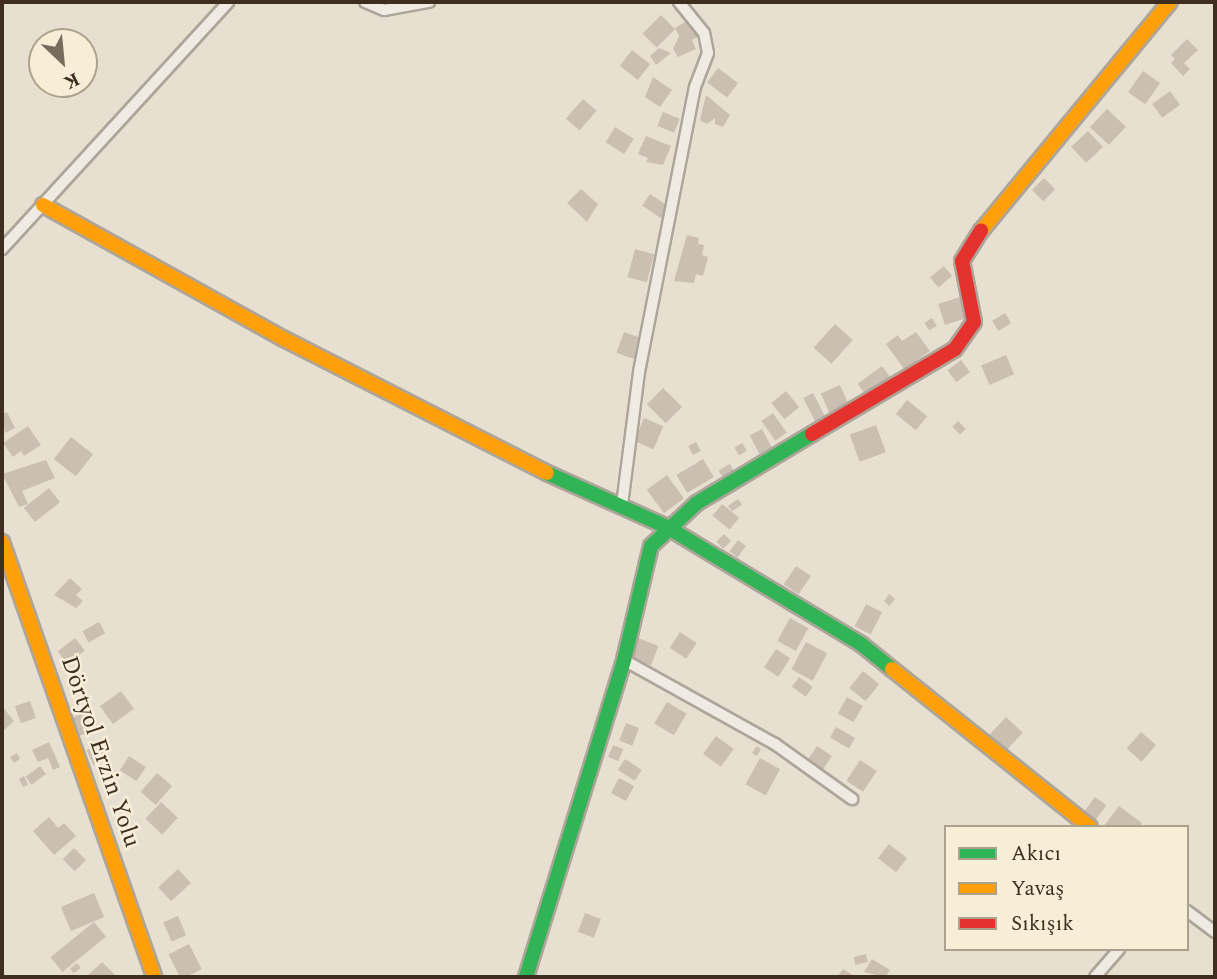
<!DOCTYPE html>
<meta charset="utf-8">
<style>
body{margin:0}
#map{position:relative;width:1217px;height:979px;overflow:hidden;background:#e7e0d1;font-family:Spectral,serif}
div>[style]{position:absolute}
.building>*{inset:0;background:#cbbfb2;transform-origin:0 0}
.roads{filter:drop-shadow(2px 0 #ada599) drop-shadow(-2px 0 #ada599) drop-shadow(0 2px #ada599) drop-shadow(0 -2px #ada599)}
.street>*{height:10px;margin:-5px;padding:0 5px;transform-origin:5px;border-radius:5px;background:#efebe3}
.fast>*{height:14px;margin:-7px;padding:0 7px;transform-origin:7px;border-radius:7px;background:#30b455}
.slow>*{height:14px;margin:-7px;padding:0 7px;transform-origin:7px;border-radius:7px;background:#ff9f0a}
.jam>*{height:14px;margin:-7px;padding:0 7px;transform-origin:7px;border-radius:7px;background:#e5322d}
span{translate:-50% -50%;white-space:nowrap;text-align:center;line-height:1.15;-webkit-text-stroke:5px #f7eed8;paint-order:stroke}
.street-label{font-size:24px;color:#3d2e20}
.frame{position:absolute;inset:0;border:4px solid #3d2e20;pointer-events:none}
.legend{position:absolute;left:944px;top:825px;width:245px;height:126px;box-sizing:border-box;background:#f7eed8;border:2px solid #ada18e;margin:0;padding:9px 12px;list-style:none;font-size:21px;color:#3d2e20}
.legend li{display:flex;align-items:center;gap:14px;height:35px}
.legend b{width:35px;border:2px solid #ada18e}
.north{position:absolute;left:28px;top:28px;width:70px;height:70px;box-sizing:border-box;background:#f7eed8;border:2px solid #ada18e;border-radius:50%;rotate:154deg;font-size:19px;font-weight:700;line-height:28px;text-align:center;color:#3d2e20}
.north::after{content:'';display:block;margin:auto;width:24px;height:32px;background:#786c5e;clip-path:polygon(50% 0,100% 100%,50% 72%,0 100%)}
</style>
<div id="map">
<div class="building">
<div style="left:661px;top:15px;width:20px;height:26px;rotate:45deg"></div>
<div style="clip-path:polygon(685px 22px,698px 37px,692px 40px,696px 49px,678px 57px,673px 49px,679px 36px,675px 28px)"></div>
<div style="clip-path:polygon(1187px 39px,1198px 50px,1184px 63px,1190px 69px,1183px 76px,1171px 63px,1175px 59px,1171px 55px)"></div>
<div style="clip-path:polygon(659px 48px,671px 53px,656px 65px,650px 56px)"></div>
<div style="left:632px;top:50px;width:23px;height:20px;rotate:38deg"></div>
<div style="left:718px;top:68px;width:25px;height:18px;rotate:37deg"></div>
<div style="left:1143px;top:71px;width:21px;height:26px;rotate:35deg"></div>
<div style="clip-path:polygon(653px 77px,672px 90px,660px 107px,645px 97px)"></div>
<div style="left:1170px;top:91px;width:17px;height:22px;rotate:54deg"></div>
<div style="clip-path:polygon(706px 95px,730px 115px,723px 127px,715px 124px,715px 118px,707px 124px,700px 120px)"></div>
<div style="left:583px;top:99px;width:18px;height:26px;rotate:41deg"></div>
<div style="left:1107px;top:109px;width:26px;height:25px;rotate:43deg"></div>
<div style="left:663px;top:112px;width:18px;height:15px;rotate:22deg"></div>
<div style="left:615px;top:127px;width:22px;height:18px;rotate:32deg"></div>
<div style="left:1088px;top:131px;width:22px;height:23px;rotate:47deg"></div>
<div style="clip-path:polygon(646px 136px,671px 146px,663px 165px,646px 162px,648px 158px,638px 154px)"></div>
<div style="left:1044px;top:178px;width:16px;height:17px;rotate:45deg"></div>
<div style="clip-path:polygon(581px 189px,598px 204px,587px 222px,567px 203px)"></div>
<div style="left:650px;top:194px;width:23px;height:14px;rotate:34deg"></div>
<div style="clip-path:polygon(687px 235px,699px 238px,698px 244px,704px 245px,702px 255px,708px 257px,703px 276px,696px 274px,694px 283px,674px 281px)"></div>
<div style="left:635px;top:249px;width:20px;height:29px;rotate:15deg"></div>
<div style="left:944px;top:266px;width:13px;height:18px;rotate:51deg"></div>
<div style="left:960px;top:297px;width:22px;height:23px;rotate:72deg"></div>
<div style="left:1005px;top:313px;width:12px;height:15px;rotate:59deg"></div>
<div style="left:932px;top:318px;width:9px;height:9px;rotate:58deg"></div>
<div style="left:835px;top:324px;width:24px;height:32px;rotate:42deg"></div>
<div style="left:624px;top:332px;width:20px;height:22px;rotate:20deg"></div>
<div style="clip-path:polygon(916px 332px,930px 351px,904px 369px,886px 344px,898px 335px,902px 341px)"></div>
<div style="left:1006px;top:355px;width:21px;height:27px;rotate:67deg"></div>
<div style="left:961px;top:360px;width:15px;height:17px;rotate:53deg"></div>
<div style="left:882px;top:366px;width:17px;height:30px;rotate:54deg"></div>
<div style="left:840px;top:385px;width:24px;height:21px;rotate:66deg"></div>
<div style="left:663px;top:388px;width:27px;height:23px;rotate:45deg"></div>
<div style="left:786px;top:391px;width:21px;height:19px;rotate:51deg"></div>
<div style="left:813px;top:393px;width:31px;height:11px;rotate:63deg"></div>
<div style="left:907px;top:400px;width:26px;height:18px;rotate:39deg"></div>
<div style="clip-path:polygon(7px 412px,15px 428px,5px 433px,2px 415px)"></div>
<div style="left:773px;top:413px;width:24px;height:14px;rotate:55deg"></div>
<div style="left:644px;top:418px;width:21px;height:25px;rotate:23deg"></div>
<div style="left:958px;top:421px;width:11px;height:8px;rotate:45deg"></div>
<div style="left:876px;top:425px;width:29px;height:28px;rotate:70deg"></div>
<div style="clip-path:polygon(28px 426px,41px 445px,24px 456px,21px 451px,13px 457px,3px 443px)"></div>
<div style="left:762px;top:429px;width:21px;height:14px;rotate:62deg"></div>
<div style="left:71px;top:437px;width:28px;height:28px;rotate:38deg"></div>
<div style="left:696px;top:442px;width:10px;height:9px;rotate:61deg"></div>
<div style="left:742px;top:443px;width:9px;height:9px;rotate:58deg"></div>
<div style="left:703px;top:459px;width:21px;height:31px;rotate:59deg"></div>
<div style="clip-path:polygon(46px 460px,55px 478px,22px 491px,28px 504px,19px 507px,2px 474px)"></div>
<div style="left:730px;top:464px;width:13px;height:13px;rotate:61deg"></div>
<div style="left:667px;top:475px;width:29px;height:25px;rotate:54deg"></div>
<div style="left:49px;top:488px;width:18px;height:32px;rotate:52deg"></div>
<div style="left:738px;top:499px;width:7px;height:12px;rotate:56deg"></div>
<div style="left:722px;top:504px;width:22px;height:15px;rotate:39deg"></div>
<div style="left:724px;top:534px;width:10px;height:11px;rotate:45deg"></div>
<div style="left:738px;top:540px;width:10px;height:14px;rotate:37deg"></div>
<div style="left:796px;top:566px;width:18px;height:22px;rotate:34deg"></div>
<div style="clip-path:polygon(70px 578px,82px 589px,76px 595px,83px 601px,76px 608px,54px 595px)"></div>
<div style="clip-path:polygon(889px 594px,895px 599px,889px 606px,884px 601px)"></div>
<div style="left:866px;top:604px;width:18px;height:25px;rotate:27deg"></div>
<div style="left:790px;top:618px;width:21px;height:26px;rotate:29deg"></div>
<div style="left:99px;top:622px;width:13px;height:19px;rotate:61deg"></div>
<div style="left:680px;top:632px;width:20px;height:19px;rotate:33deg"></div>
<div style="left:75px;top:638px;width:16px;height:22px;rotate:52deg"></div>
<div style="left:638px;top:638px;width:22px;height:21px;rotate:21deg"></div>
<div style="left:806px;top:642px;width:24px;height:31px;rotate:28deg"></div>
<div style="left:776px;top:649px;width:17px;height:22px;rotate:33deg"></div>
<div style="left:863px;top:671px;width:21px;height:22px;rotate:39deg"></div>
<div style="left:799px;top:677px;width:17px;height:12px;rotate:36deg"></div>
<div style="left:121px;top:691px;width:22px;height:26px;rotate:54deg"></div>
<div style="left:847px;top:697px;width:18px;height:19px;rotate:29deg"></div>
<div style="left:30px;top:701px;width:18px;height:16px;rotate:71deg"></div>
<div style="left:667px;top:702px;width:23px;height:25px;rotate:31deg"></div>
<div style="clip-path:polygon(2px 706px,14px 721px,2px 732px)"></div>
<div style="left:84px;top:713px;width:20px;height:14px;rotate:70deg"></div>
<div style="left:1006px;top:717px;width:23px;height:30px;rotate:43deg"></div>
<div style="left:626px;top:723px;width:14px;height:19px;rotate:21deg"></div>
<div style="left:836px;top:727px;width:22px;height:12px;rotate:30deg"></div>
<div style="left:1141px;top:732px;width:20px;height:22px;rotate:41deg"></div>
<div style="left:716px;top:736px;width:22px;height:22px;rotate:36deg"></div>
<div style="clip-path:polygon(49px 742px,60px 767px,53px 770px,48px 758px,38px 762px,32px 750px)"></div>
<div style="left:102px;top:743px;width:17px;height:17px;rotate:65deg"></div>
<div style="left:613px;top:745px;width:11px;height:13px;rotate:22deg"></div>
<div style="clip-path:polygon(757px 746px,761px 749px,757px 756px,752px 753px)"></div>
<div style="left:817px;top:746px;width:18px;height:20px;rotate:34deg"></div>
<div style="clip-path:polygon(17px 753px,20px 759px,14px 763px,10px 757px)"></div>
<div style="left:129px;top:756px;width:20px;height:17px;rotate:33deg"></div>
<div style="left:760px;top:758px;width:23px;height:30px;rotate:29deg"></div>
<div style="left:625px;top:759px;width:20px;height:13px;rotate:33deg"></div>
<div style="left:860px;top:760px;width:20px;height:25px;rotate:33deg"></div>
<div style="left:40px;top:766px;width:10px;height:18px;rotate:53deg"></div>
<div style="left:157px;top:773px;width:20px;height:25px;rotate:41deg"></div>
<div style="clip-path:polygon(24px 776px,28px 785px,23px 787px,19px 779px)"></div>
<div style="left:619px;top:778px;width:17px;height:17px;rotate:28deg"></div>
<div style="left:1095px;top:797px;width:14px;height:21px;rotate:36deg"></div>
<div style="left:161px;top:802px;width:23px;height:23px;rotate:43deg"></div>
<div style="clip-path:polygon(1119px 806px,1142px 823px,1140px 827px,1103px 827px)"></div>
<div style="clip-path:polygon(49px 817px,58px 828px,64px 823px,76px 836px,54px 855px,33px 831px)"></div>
<div style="left:889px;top:844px;width:23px;height:18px;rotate:38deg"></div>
<div style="left:74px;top:848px;width:17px;height:16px;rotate:45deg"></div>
<div style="left:178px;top:869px;width:19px;height:27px;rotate:47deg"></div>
<div style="left:94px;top:893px;width:26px;height:36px;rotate:67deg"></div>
<div style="left:585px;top:913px;width:17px;height:20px;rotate:21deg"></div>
<div style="left:178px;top:916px;width:21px;height:16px;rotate:67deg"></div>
<div style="left:94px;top:922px;width:19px;height:56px;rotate:51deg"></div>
<div style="left:189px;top:944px;width:28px;height:23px;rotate:63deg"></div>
<div style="left:866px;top:954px;width:8px;height:13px;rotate:76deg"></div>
<div style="clip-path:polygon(872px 959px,890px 970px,885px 977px,864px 972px)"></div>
<div style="clip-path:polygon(102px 962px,117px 977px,86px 977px)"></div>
<div style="left:77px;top:963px;width:6px;height:9px;rotate:51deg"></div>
<div style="clip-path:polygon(843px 969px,856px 977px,837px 977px)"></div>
</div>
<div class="roads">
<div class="street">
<div style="left:365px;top:2px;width:21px;rotate:23deg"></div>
<div style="left:384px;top:10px;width:46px;rotate:-10.1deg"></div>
<div style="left:2px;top:249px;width:335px;rotate:-47.5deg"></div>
<div style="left:622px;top:505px;width:134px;rotate:-82.7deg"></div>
<div style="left:639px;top:372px;width:290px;rotate:-78.9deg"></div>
<div style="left:695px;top:87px;width:36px;rotate:-69deg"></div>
<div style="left:708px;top:53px;width:20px;rotate:-101deg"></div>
<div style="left:704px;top:33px;width:40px;rotate:-129deg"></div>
<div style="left:624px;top:660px;width:173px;rotate:29.1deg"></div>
<div style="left:775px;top:744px;width:95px;rotate:35.5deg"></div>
<div style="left:1187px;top:911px;width:35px;rotate:37deg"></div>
<div style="left:1095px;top:977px;width:37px;rotate:-49deg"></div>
</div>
<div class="fast">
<div style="left:547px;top:473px;width:132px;rotate:24.2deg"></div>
<div style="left:667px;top:527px;width:227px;rotate:31.1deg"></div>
<div style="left:861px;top:644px;width:40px;rotate:39deg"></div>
<div style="left:526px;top:977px;width:332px;rotate:-72.8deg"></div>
<div style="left:624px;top:660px;width:117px;rotate:-76.7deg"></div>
<div style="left:651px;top:546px;width:63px;rotate:-43.1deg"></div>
<div style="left:697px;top:503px;width:134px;rotate:-31deg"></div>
</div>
<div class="slow">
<div style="left:43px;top:205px;width:276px;rotate:29.1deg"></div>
<div style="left:284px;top:339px;width:295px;rotate:27deg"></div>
<div style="left:981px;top:231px;width:297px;rotate:-50.5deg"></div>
<div style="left:2px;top:542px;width:461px;rotate:70.7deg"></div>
<div style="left:892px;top:669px;width:253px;rotate:38.6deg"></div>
</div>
<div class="jam">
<div style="left:812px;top:434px;width:166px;rotate:-30.7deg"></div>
<div style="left:955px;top:349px;width:33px;rotate:-55deg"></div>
<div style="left:974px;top:322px;width:62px;rotate:-101.1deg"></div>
<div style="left:962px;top:261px;width:36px;rotate:-58deg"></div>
</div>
</div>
<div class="street-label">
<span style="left:100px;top:752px;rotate:71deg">Dörtyol Erzin Yolu</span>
</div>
<div class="frame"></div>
<ul class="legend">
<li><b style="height:9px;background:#30b455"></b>Akıcı</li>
<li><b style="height:9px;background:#ff9f0a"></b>Yavaş</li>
<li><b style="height:9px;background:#e5322d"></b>Sıkışık</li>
</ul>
<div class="north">K</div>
</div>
